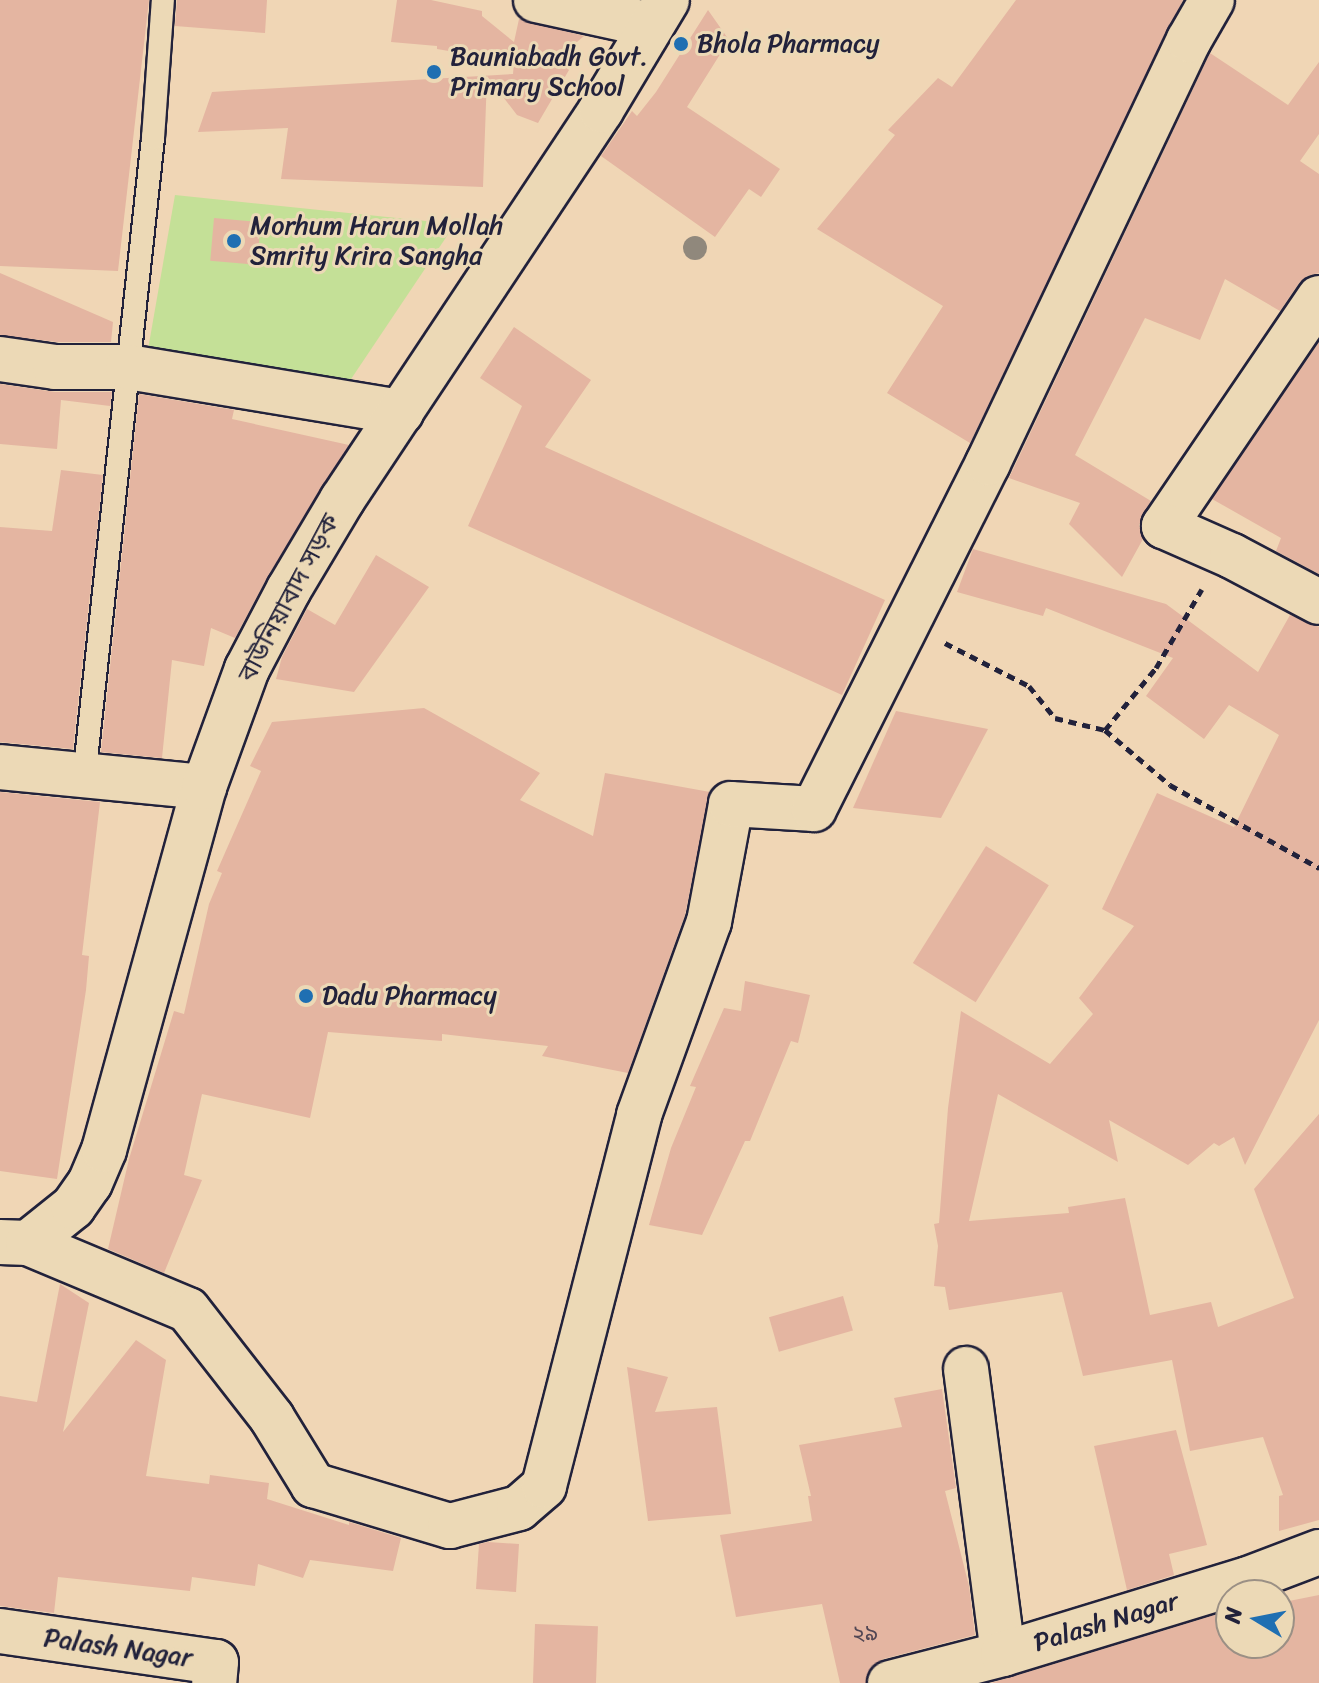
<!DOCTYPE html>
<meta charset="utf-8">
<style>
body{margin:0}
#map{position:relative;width:1319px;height:1683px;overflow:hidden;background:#f0d6b5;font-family:Sriracha,"Noto Sans Bengali",sans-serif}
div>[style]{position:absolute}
.green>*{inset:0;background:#c4e097}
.building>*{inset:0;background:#e4b5a1;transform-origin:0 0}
.path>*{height:5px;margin-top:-2.5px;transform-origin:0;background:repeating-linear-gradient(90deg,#22223b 0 8px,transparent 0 14px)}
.roads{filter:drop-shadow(2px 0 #22223b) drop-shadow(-2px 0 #22223b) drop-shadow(0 2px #22223b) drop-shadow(0 -2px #22223b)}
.service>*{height:22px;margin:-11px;padding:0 11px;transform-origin:11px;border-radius:11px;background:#ecd9b6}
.minor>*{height:44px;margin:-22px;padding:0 22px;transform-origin:22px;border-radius:22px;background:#ecd9b6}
.tertiary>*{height:44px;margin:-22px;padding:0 22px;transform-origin:22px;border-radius:22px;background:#ecd9b6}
.trees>*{width:24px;height:24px;margin:-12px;border-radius:50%;background:#90887c}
.dots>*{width:22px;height:22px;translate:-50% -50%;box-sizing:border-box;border:4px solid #ecd9b6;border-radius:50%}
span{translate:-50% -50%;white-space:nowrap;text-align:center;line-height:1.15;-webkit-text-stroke:6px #ecd9b6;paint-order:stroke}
.number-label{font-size:22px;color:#524754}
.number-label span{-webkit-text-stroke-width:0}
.poi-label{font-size:26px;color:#22223b}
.left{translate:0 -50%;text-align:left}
.street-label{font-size:26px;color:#22223b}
.north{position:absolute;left:1215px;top:1579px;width:80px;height:80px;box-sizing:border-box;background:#ecd9b6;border:2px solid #9b9085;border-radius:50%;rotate:280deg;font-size:22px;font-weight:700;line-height:32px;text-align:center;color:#22223b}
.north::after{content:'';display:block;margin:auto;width:28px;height:36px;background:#1f6fb2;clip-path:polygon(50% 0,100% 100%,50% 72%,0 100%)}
</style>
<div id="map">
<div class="green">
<div style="clip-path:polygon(175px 195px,455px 224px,337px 400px,146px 361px)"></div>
</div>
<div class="building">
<div style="clip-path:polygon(0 0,149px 0,118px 271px,0 266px)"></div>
<div style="clip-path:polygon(177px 0,267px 0,265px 33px,175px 26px)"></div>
<div style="clip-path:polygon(397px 0,431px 0,482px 11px,482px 16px,514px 42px,519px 19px,584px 36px,557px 59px,569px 70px,538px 123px,517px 115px,487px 76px,483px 187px,281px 179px,288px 128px,198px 132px,212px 92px,513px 74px,514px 62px,437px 49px,437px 46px,391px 42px)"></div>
<div style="clip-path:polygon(1016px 0,1183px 0,970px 443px,887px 393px,943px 306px,817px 229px,895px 135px,888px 130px,938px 78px,952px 87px)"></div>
<div style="clip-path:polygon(708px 10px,729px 40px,687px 107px,780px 169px,761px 197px,749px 189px,715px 237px,601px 156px,632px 111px,637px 116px,656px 92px)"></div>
<div style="clip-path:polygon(1210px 53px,1288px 105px,1319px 62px,1319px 134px,1300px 161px,1319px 174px,1319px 273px,1307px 276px,1299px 283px,1280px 311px,1225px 279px,1200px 340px,1145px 318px,1075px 455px,1151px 501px,1139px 525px,1143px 539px,1122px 577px,1069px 524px,1080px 503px,1009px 478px)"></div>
<div style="left:214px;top:218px;width:47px;height:43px;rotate:5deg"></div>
<div style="clip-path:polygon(0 273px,113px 322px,111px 342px,57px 342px,0 335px)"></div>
<div style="clip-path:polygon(514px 327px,591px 380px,545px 447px,885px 600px,842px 695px,468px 526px,522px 406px,480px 378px)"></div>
<div style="clip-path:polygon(1319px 342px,1319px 574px,1276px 551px,1281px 538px,1212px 499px)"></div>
<div style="clip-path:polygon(0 384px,55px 392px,112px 392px,110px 406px,61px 400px,57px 449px,0 444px)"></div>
<div style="clip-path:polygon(139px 394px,234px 410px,232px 419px,349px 445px,268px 576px,235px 638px,211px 628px,204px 666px,172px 660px,162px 758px,101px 752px)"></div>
<div style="clip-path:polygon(61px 470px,103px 475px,73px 749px,0 742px,0 527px,52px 531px)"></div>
<div style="clip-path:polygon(973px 549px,1166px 604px,1258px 672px,1290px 615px,1319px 627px,1319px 1020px,1245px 1165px,1234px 1137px,1219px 1146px,1214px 1143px,1188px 1165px,1109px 1120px,1118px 1162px,998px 1094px,969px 1221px,1069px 1213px,1068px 1207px,1125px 1198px,1150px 1315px,1211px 1302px,1218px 1327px,1294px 1298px,1254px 1189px,1319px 1114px,1319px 1520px,1279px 1531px,1279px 1496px,1283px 1495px,1263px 1437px,1190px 1451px,1172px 1360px,1083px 1376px,1062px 1292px,949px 1310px,945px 1287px,934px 1286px,938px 1246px,934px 1224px,939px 1223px,948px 1108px,961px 1011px,1050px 1064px,1093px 1014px,1079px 998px,1134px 926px,1102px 909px,1157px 793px,1234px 827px,1279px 735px,1229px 705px,1204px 739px,1146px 696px,1173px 658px,1046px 608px,1043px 616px,957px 592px)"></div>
<div style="clip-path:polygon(376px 555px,429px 587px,354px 692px,276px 679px,282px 657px,307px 609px,335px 625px)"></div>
<div style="clip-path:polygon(424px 708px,540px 773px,520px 800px,593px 836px,605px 773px,710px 792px,685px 915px,628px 1073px,542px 1056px,548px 1046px,442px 1034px,442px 1041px,328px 1032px,310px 1118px,202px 1094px,184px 1175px,202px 1180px,164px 1273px,108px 1249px,129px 1159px,174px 1011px,184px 1014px,209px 904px,222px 873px,217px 871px,261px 771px,250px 766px,272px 722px)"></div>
<div style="clip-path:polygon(896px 711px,988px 729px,941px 818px,853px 808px)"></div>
<div style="clip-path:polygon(0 792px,100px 802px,82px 955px,89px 956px,86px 990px,57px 1179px,0 1171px)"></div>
<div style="left:986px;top:846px;width:74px;height:138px;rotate:32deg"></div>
<div style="clip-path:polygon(745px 981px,810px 995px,798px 1043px,791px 1041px,750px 1141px,745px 1141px,702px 1235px,649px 1225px,671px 1148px,696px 1087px,690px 1086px,724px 1008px,741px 1011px)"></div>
<div style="clip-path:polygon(60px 1284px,89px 1303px,63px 1432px,136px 1340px,166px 1360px,146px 1476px,209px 1484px,210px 1475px,269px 1483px,267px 1499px,349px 1525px,349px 1522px,401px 1538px,393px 1571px,310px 1560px,303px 1578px,258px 1564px,255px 1586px,192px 1577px,190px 1591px,58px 1577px,54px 1613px,0 1606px,0 1396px,37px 1402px)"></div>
<div style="left:843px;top:1296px;width:36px;height:77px;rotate:74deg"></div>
<div style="clip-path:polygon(627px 1367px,668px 1377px,655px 1412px,717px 1407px,731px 1514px,648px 1521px)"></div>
<div style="clip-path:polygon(942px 1389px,956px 1488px,945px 1491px,969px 1586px,975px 1635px,883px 1659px,872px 1666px,866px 1683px,840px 1683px,822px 1604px,736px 1617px,720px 1535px,812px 1521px,808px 1496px,811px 1496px,799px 1445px,902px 1427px,894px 1398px)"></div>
<div style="clip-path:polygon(1176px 1430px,1207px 1545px,1169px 1554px,1174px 1575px,1127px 1590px,1094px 1446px)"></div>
<div style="clip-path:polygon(488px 1542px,519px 1544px,516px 1592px,476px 1589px,479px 1544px)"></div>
<div style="clip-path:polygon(1319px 1595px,1319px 1683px,991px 1683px,1231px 1610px,1231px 1643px,1279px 1643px,1279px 1603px)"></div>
<div style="left:535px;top:1624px;width:63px;height:59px;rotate:2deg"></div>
</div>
<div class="path">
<div style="left:945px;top:643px;width:94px;rotate:27.1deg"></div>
<div style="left:1029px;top:686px;width:41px;rotate:50.9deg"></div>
<div style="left:1055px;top:718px;width:51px;rotate:13.5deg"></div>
<div style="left:1105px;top:730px;width:85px;rotate:40.2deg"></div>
<div style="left:1170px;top:785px;width:171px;rotate:29.1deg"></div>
<div style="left:1105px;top:730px;width:80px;rotate:-50.6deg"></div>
<div style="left:1156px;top:668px;width:91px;rotate:-59.8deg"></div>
</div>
<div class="roads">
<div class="service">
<div style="left:84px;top:778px;width:644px;rotate:-83.85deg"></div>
<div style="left:153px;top:138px;width:138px;rotate:-85.9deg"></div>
</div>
<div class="minor">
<div style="left:536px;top:0;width:118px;rotate:12.3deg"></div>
<div style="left:1319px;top:298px;width:276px;rotate:124.2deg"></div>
<div style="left:1164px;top:526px;width:74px;rotate:23.8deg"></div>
<div style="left:1232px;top:556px;width:98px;rotate:27.9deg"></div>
<div style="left:0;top:359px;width:56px;rotate:8.3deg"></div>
<div style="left:55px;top:367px;width:73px"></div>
<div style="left:128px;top:367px;width:277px;rotate:9.4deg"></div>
<div style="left:0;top:767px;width:205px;rotate:5.6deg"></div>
<div style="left:28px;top:1243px;width:173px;rotate:22.7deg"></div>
<div style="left:188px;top:1310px;width:137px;rotate:52.1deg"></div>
<div style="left:272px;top:1418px;width:79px;rotate:58.5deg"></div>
<div style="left:313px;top:1485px;width:143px;rotate:16.7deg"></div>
<div style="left:450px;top:1526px;width:71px;rotate:-14.6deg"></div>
<div style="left:519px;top:1508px;width:33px;rotate:-41deg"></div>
<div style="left:544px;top:1486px;width:383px;rotate:-75.6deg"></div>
<div style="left:639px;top:1115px;width:205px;rotate:-70.1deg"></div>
<div style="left:709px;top:922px;width:120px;rotate:-79.4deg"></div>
<div style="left:731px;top:804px;width:83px;rotate:3.4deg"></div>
<div style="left:814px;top:809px;width:387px;rotate:-63.3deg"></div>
<div style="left:988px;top:463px;width:468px;rotate:-64.6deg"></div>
<div style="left:1189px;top:40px;width:46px;rotate:-60.1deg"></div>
<div style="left:966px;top:1369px;width:287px;rotate:82.6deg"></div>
<div style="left:0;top:1631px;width:218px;rotate:8.2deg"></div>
<div style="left:216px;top:1662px;width:21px;rotate:95deg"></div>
<div style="left:890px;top:1683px;width:117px;rotate:-14.4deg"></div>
<div style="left:1003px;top:1654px;width:256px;rotate:-17deg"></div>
<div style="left:1248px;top:1579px;width:76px;rotate:-20.8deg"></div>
</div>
<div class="tertiary">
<div style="left:0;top:1242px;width:28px;rotate:2deg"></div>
<div style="left:28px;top:1243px;width:58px;rotate:-38.7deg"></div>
<div style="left:73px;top:1207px;width:29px;rotate:-55deg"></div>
<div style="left:90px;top:1183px;width:36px;rotate:-67deg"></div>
<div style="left:104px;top:1150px;width:377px;rotate:-74.6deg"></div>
<div style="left:204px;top:787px;width:126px;rotate:-70deg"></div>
<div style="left:247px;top:669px;width:90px;rotate:-62.3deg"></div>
<div style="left:289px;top:589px;width:104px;rotate:-59.2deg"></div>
<div style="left:342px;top:500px;width:468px;rotate:-56.4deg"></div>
<div style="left:601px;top:110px;width:128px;rotate:-59deg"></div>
</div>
</div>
<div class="trees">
<div style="left:695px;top:248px"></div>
</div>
<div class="dots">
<div style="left:681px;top:44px;background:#1f6fb2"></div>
<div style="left:434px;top:72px;background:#1f6fb2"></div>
<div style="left:234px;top:241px;background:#1f6fb2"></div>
<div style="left:306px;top:996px;background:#1f6fb2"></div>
</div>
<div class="number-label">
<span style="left:865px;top:1634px">২৯</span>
</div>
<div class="poi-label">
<span class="left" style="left:697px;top:44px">Bhola Pharmacy</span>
<span class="left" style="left:450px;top:72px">Bauniabadh Govt.<br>Primary School</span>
<span class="left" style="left:250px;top:241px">Morhum Harun Mollah<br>Smrity Krira Sangha</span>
<span class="left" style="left:322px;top:996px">Dadu Pharmacy</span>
</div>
<div class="street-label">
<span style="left:289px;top:598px;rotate:-62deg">বাউনিয়াবাদ সড়ক</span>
<span style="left:1106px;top:1622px;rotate:-17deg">Palash Nagar</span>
<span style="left:118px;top:1648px;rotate:8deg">Palash Nagar</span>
</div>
<div class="north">N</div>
</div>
